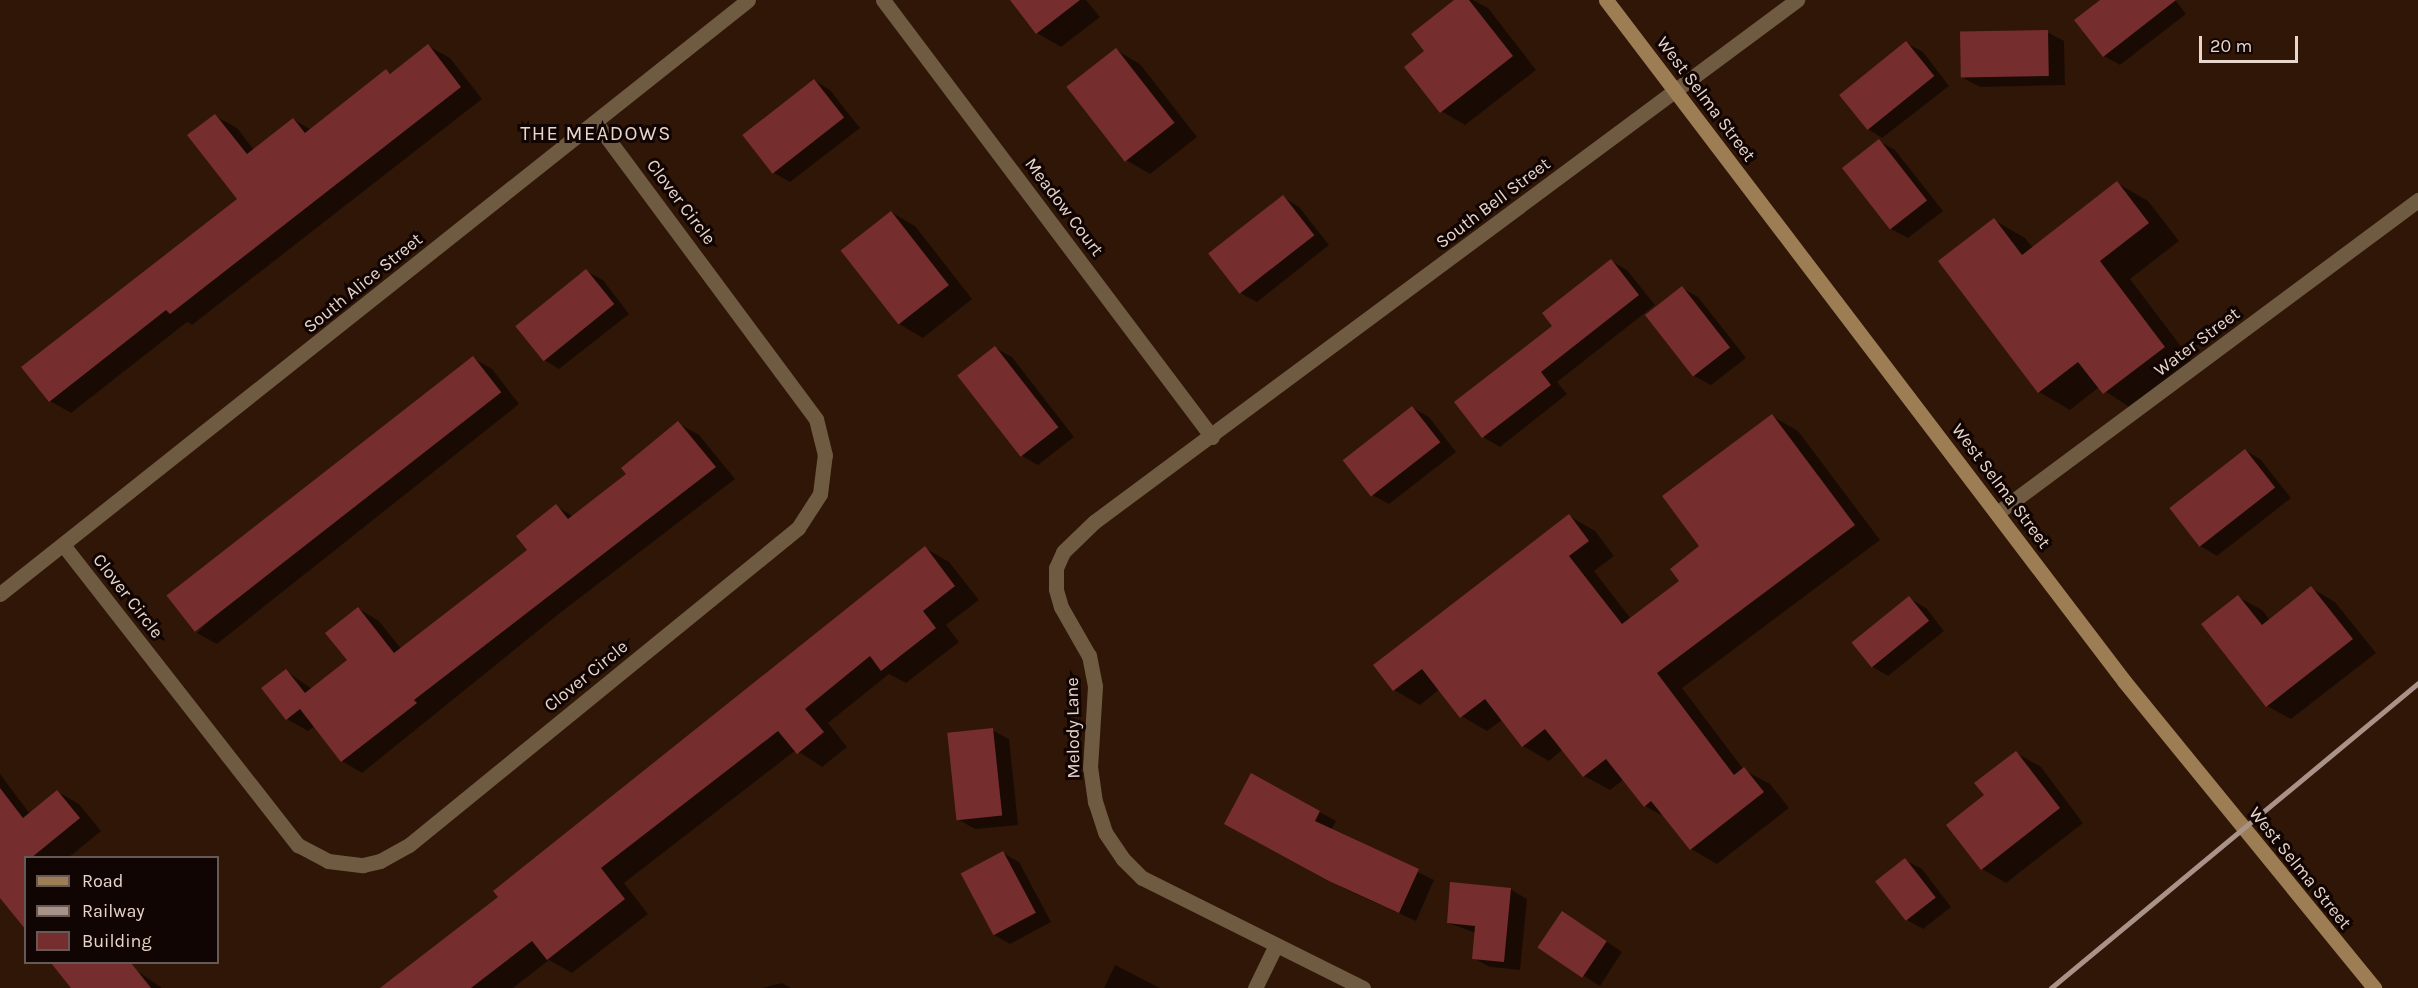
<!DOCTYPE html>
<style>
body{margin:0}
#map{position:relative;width:2418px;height:988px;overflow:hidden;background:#301607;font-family:Karla,sans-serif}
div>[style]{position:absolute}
.shadow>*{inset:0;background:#0007}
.building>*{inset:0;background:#762d2e;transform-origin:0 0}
.street>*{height:15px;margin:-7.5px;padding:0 7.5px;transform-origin:7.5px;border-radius:7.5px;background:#6e5b41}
.secondary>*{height:15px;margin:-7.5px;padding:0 7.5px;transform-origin:7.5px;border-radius:7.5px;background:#9c7d54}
.rail>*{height:4.5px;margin:-2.25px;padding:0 2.25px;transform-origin:2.25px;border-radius:2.25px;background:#a99388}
span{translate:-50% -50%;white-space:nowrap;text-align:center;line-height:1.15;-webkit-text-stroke:6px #100502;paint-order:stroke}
.street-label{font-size:18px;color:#e9d6cd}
.neighbourhood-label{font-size:20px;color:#e9d6cd;letter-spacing:1.5px}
.legend{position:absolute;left:24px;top:856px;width:195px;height:108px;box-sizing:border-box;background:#100502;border:2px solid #675953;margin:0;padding:8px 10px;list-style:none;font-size:18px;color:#e9d6cd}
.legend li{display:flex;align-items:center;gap:12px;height:30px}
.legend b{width:30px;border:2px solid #675953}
.scale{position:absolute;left:2199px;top:36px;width:99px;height:27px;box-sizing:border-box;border:3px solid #e9d6cd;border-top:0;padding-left:8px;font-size:18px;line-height:21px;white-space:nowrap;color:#e9d6cd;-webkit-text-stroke:4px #100502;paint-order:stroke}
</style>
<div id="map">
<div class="shadow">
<div style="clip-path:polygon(1011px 0,1086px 0,1100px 17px,1061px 47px,1037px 33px)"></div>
<div style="clip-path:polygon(1457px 0,1473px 0,1488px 8px,1536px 70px,1465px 125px,1441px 111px,1426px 52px)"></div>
<div style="clip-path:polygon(2102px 0,2175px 0,2186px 14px,2120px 65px,2104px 56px)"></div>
<div style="clip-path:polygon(2047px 32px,2064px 41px,2065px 85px,1980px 87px,1963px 78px)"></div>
<div style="clip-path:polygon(1906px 43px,1923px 52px,1949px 86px,1882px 138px,1866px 128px)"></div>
<div style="clip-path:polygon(428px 46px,450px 58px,482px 99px,192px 325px,187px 322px,71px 413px,50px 401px,240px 200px,215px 116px,237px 128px,254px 150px,293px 119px,311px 130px,387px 71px,392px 74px)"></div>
<div style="clip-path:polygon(1116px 50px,1140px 64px,1197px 137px,1150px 174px,1126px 160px,1069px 87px)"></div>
<div style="clip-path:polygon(814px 80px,830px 90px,860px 128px,790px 182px,774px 173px)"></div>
<div style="clip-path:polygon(1879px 141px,1895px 150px,1943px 211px,1908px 238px,1891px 229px)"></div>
<div style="clip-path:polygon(2117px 183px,2148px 201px,2179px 241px,2130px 279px,2195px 365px,2135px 411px,2099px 387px,2070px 410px,2039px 392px,1994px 220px,2025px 238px,2033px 248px)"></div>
<div style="clip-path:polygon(1283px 197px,1299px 207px,1329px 245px,1257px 302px,1240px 293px)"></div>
<div style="clip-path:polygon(891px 212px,915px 226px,972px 299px,923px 338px,899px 324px)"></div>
<div style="clip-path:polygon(1611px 261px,1627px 270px,1655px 305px,1557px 382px,1567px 394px,1500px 447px,1483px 437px,1456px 403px,1554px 326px)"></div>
<div style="clip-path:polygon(586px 271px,603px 280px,629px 314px,559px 369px,543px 359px)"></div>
<div style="clip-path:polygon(1682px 288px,1698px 297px,1746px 358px,1711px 385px,1694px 376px)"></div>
<div style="clip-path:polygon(995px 348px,1012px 357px,1074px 437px,1038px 465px,1022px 456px)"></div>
<div style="clip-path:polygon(473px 358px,492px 369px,519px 404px,217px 644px,197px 633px)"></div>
<div style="clip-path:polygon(1413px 408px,1429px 417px,1456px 452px,1389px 504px,1372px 495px)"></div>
<div style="clip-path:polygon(1772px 416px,1798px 431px,1880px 540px,1682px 688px,1744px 770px,1770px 784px,1789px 808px,1717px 864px,1691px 849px,1668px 819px,1645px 806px,1624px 779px,1610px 790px,1584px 776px,1563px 749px,1549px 761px,1523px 746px,1503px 719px,1487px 731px,1461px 716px,1440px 689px,1420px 705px,1394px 690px,1569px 516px,1595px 531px,1614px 556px,1594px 571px,1631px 619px,1681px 581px)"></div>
<div style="clip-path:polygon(678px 423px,699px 435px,735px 479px,560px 613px,362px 773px,342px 761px,315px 726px,308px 731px,287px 719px,263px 688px,286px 671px,312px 689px,349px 661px,359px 609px,379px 621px,402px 650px,529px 550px,556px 506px,574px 517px,628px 474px)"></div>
<div style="clip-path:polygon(2245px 450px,2261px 460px,2291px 498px,2217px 556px,2200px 546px,2171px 508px)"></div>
<div style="clip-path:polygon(925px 548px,949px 562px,979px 600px,946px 625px,959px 642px,906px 683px,889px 674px,828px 723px,847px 747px,822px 767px,796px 750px,624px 883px,648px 914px,572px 973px,549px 960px,513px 988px,387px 988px)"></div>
<div style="clip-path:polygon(2311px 588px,2335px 602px,2376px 653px,2291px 719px,2267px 706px,2238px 597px,2262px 610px,2270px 620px)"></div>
<div style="clip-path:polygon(1909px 598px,1926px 608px,1944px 631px,1888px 676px,1871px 666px)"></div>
<div style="clip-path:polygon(992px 730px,1009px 739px,1018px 825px,975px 829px,959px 820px)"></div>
<div style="clip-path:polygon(2016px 753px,2041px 767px,2083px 823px,2006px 883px,1982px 869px,1948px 825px,1986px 796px)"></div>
<div style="clip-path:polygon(0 774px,30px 814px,58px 792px,79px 804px,101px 831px,68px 858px,26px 858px,0 895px)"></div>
<div style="clip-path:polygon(1252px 775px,1336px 821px,1331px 830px,1434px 880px,1416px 921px,1347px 890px,1242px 833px)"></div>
<div style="clip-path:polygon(1003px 853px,1019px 862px,1051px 922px,1010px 944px,994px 935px)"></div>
<div style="clip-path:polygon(1905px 860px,1922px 869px,1951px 907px,1923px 929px,1907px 920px)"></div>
<div style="clip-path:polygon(1510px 889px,1527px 899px,1520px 970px,1490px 967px,1473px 958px,1476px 933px,1448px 923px)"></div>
<div style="clip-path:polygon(1579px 923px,1622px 952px,1600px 986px,1540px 948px)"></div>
<div style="clip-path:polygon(53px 962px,124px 962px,132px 973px,136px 970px,162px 988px,72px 988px)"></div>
<div style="clip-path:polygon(1115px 965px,1158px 987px,1160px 988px,1104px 988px)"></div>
<div style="clip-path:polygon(782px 983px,791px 988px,762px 988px)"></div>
</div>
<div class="building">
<div style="clip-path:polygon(1010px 0,1080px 0,1036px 34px)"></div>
<div style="clip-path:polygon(1454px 0,1469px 0,1513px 56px,1440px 113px,1404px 67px,1424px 51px,1411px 34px)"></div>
<div style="clip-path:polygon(2100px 0,2176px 0,2103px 57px,2074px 20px)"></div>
<div style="left:2048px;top:30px;width:46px;height:88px;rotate:89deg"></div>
<div style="left:1906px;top:41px;width:45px;height:86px;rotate:51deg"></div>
<div style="clip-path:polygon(428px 44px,461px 87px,170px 314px,166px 310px,49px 402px,21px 367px,237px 199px,187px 135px,215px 114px,247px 154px,293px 118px,305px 133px,386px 69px,390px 74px)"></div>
<div style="left:1116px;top:48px;width:95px;height:63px;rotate:52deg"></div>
<div style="left:814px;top:79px;width:49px;height:91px;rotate:52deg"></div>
<div style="left:1879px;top:139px;width:78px;height:47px;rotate:52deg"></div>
<div style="clip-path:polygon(2117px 181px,2149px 223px,2100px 261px,2165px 347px,2103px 394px,2078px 362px,2038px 393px,1938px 261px,1994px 218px,2022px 255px)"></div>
<div style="left:1283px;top:195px;width:51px;height:95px;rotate:52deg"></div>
<div style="left:891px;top:211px;width:94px;height:64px;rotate:52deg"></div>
<div style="clip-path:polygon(1611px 259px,1639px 295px,1541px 372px,1551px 385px,1482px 438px,1454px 402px,1552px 326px,1542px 313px)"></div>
<div style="left:586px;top:269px;width:45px;height:91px;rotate:51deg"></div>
<div style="left:1682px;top:286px;width:78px;height:47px;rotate:52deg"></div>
<div style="left:995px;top:346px;width:103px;height:48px;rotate:52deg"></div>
<div style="left:473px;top:356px;width:46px;height:389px;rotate:52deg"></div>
<div style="left:1412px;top:406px;width:46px;height:88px;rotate:52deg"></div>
<div style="clip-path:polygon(1772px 414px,1855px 525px,1657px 673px,1734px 775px,1744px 767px,1764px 792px,1690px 850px,1651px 801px,1644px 807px,1606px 759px,1583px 777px,1545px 729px,1522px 747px,1485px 699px,1460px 718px,1422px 669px,1393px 691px,1373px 665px,1569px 514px,1589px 541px,1569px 556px,1622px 624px,1679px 581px,1670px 569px,1699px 546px,1662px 496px)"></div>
<div style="clip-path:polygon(678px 421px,716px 467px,414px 700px,417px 703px,341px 762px,300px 709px,286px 720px,261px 688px,286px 669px,305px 693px,347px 660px,325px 633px,358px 607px,394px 653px,527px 550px,516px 536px,556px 504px,568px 519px,626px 474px,621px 468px)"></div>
<div style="left:2245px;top:449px;width:49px;height:96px;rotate:52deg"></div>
<div style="clip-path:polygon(925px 546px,955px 586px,923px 611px,936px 628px,881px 671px,870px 656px,805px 709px,824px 732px,797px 754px,778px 731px,601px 868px,625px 899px,547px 960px,532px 941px,471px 988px,380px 988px,498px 897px,493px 891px)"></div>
<div style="clip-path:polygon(2311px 586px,2353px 639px,2266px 707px,2201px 624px,2238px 595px,2262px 625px)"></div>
<div style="left:1909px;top:596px;width:32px;height:74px;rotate:51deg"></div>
<div style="left:993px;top:728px;width:88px;height:46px;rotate:84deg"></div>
<div style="clip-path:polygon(2016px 751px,2060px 808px,1981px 870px,1946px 825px,1984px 795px,1974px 783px)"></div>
<div style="clip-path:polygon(1251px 773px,1320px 811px,1315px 821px,1419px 869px,1399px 913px,1329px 881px,1224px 824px)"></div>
<div style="clip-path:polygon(0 788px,23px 818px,57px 790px,80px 818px,31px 858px,26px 858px,26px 930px,0 898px)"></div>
<div style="left:1003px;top:851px;width:70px;height:48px;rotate:62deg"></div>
<div style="left:1905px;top:858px;width:50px;height:38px;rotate:52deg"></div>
<div style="clip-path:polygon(1450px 882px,1511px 888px,1504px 962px,1472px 959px,1475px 926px,1447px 923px)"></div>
<div style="left:1562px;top:911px;width:54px;height:44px;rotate:34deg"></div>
<div style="clip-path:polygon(51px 963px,131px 963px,151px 988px,71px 988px)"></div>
</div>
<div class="street">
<div style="left:883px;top:0;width:547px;rotate:53.03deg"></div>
<div style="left:1997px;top:513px;width:525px;rotate:-36.63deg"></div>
<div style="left:64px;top:546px;width:380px;rotate:52deg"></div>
<div style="left:298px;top:845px;width:34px;rotate:28deg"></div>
<div style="left:328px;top:861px;width:35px;rotate:7deg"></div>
<div style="left:363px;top:865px;width:17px;rotate:-13deg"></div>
<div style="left:380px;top:861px;width:33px;rotate:-29deg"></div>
<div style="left:409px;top:845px;width:502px;rotate:-39.18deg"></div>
<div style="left:798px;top:528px;width:40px;rotate:-57.1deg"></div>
<div style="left:820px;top:494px;width:39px;rotate:-83deg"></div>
<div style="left:825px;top:455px;width:37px;rotate:-104deg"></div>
<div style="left:816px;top:419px;width:369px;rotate:-126.6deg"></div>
<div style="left:0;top:594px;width:955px;rotate:-38.45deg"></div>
<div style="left:1255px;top:988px;width:48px;rotate:-64deg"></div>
<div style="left:1363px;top:988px;width:247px;rotate:-153.5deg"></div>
<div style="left:1142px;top:878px;width:27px;rotate:-135deg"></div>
<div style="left:1123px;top:859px;width:32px;rotate:-124deg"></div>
<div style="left:1105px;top:832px;width:32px;rotate:-108deg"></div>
<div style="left:1095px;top:802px;width:34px;rotate:-98deg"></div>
<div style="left:1090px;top:768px;width:82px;rotate:-86.5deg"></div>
<div style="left:1095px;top:686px;width:31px;rotate:-101deg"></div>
<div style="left:1089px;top:656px;width:56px;rotate:-119.7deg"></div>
<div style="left:1061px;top:607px;width:19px;rotate:-106deg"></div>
<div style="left:1056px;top:589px;width:21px;rotate:-90deg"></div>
<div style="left:1056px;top:568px;width:17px;rotate:-66deg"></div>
<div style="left:1063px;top:552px;width:43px;rotate:-44.1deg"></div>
<div style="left:1094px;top:522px;width:876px;rotate:-36.6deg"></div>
</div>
<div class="secondary">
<div style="left:1606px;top:0;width:856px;rotate:52.74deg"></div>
<div style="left:2124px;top:681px;width:396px;rotate:50.8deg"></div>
</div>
<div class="rail">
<div style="left:2051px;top:988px;width:477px;rotate:-39.7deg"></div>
</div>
<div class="street-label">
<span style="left:1706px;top:99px;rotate:53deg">West Selma Street</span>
<span style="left:681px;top:202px;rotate:53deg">Clover Circle</span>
<span style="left:1493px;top:203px;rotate:-37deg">South Bell Street</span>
<span style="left:1064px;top:207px;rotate:53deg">Meadow Court</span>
<span style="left:363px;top:283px;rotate:-39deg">South Alice Street</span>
<span style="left:2197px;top:342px;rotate:-37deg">Water Street</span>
<span style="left:2001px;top:486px;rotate:53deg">West Selma Street</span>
<span style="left:128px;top:596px;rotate:52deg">Clover Circle</span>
<span style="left:586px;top:676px;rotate:-39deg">Clover Circle</span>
<span style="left:1073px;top:728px;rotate:-91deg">Melody Lane</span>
<span style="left:2300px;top:868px;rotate:51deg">West Selma Street</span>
</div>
<div class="neighbourhood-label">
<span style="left:596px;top:133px">THE MEADOWS</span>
</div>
<ul class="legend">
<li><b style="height:8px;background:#9c7d54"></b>Road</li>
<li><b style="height:8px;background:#a99388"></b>Railway</li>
<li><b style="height:16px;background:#762d2e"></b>Building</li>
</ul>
<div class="scale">20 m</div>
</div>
